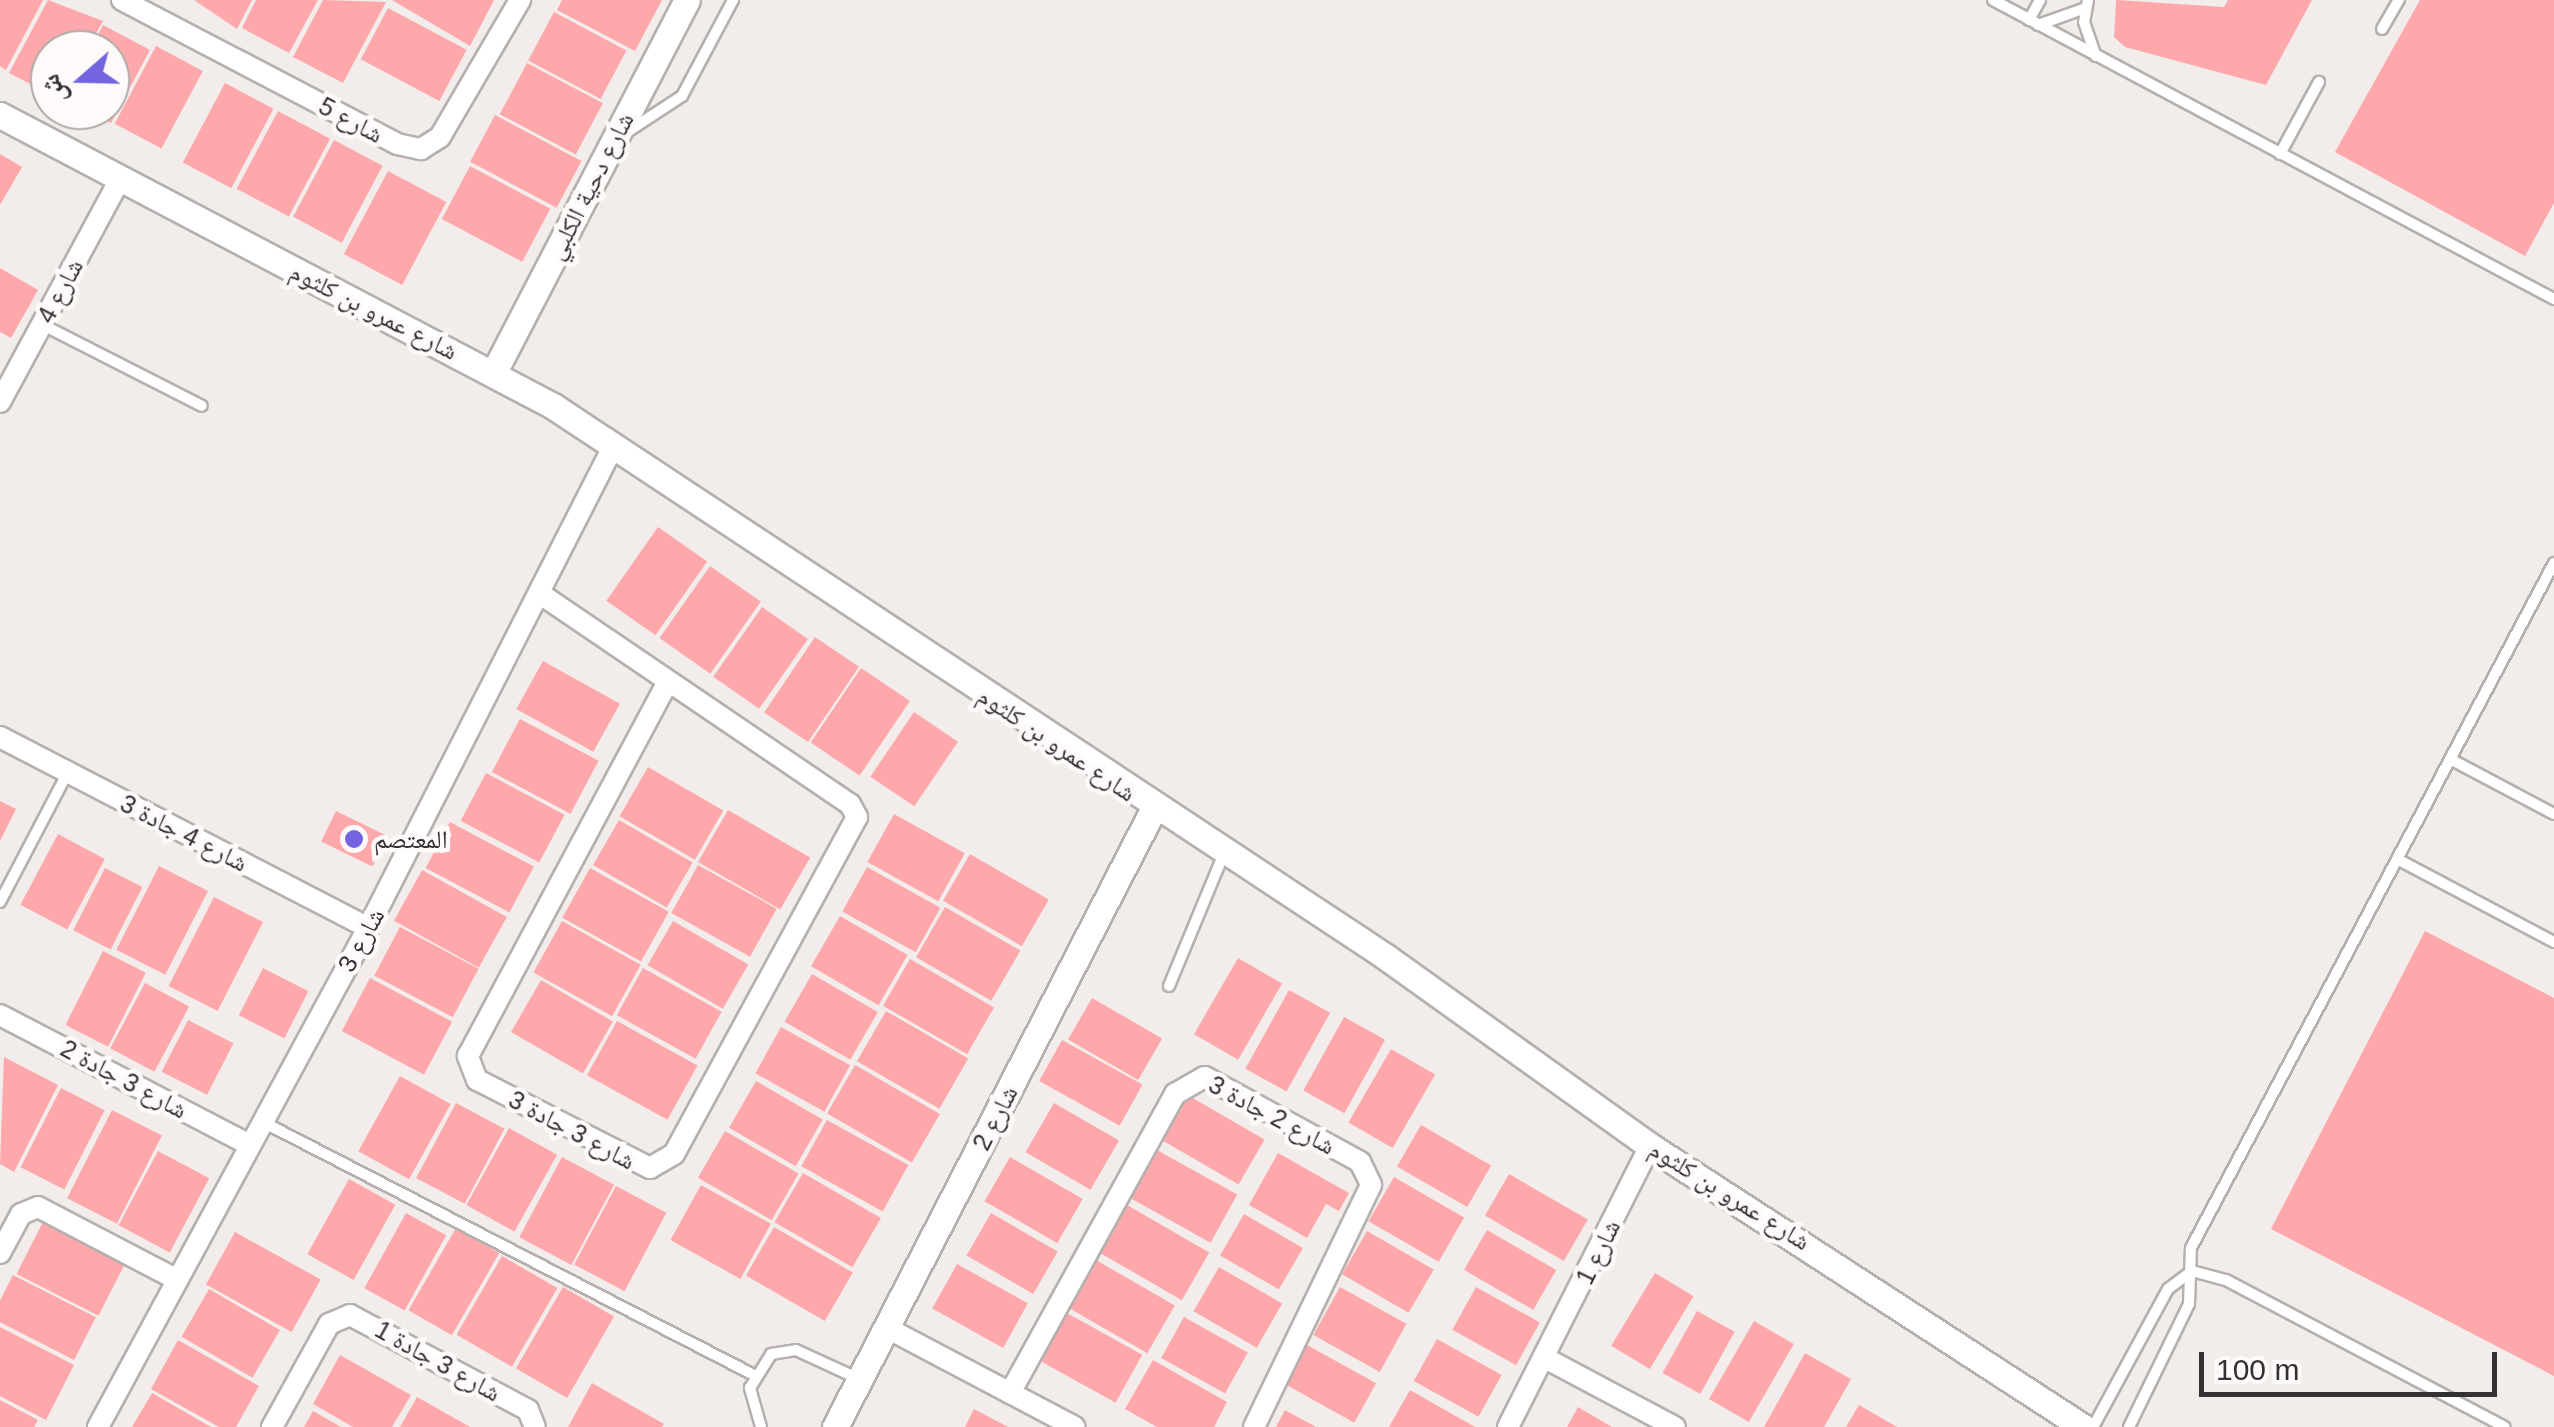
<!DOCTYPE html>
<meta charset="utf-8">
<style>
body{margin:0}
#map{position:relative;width:2554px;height:1427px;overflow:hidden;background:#f2edeb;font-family:Helvetica,"Noto Naskh Arabic",sans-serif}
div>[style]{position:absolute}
.building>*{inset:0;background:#fea8ab;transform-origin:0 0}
.roads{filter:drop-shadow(2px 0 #b5b0ae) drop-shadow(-2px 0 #b5b0ae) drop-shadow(0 2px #b5b0ae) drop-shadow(0 -2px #b5b0ae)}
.service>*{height:10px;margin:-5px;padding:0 5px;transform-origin:5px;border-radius:5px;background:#fff}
.minor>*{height:20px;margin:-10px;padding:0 10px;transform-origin:10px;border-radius:10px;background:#fff}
.tertiary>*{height:25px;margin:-12.5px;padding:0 12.5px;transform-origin:12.5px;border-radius:12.5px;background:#fff}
.dots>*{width:28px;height:28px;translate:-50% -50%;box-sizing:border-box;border:5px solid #fefaf9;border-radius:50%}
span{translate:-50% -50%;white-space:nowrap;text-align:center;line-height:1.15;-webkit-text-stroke:9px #fefaf9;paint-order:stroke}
.street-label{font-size:25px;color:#333131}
.poi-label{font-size:25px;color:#333131}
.left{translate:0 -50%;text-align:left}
.north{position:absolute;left:30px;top:30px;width:100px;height:100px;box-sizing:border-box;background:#fefaf9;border:2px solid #adaaa9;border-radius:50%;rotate:250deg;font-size:28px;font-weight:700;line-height:40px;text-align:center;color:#333131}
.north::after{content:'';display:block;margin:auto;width:35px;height:45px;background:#7365df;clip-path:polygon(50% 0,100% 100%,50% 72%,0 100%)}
.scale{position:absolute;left:2199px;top:1352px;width:298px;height:45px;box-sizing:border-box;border:5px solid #333131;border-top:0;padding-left:12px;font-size:30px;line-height:35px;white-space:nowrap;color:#333131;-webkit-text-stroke:8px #fefaf9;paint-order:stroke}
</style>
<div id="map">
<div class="building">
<div style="clip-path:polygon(0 0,43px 0,6px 70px,0 66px)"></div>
<div style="clip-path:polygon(48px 0,103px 21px,87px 50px,50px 50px,50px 94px,9px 73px)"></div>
<div style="clip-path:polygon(194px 0,252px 0,237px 29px)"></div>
<div style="clip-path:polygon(256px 0,318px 0,289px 53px,242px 28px)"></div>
<div style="clip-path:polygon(323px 0,386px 2px,343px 83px,293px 57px)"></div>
<div style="clip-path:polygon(392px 0,494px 0,470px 46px)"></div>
<div style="clip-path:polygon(562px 0,662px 0,635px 51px,557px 10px)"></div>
<div style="clip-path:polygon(2116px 0,2224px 7px,2228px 0,2312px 0,2266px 85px,2125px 47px,2114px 37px)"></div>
<div style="clip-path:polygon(2420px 0,2554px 0,2554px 203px,2525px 256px,2335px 152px)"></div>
<div style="left:388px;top:8px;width:89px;height:58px;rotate:28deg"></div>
<div style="left:554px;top:12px;width:82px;height:55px;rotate:28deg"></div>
<div style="clip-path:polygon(103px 25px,150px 50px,111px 123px,87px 110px,110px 110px,110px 50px,90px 50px)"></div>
<div style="left:156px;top:46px;width:53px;height:88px;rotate:28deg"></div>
<div style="left:527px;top:63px;width:86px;height:58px;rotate:28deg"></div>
<div style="left:225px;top:83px;width:55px;height:90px;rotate:28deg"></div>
<div style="left:278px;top:111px;width:59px;height:88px;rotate:28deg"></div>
<div style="left:495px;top:115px;width:98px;height:53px;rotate:28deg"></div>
<div style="left:334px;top:140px;width:55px;height:87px;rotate:28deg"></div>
<div style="clip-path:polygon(0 154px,22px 167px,0 205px)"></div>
<div style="left:470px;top:166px;width:91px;height:60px;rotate:28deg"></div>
<div style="left:388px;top:171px;width:66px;height:94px;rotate:28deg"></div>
<div style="clip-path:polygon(0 268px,38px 290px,11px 338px,0 332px)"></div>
<div style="left:658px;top:527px;width:60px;height:90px;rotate:35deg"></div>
<div style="left:710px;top:566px;width:62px;height:88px;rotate:35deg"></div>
<div style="left:762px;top:607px;width:56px;height:85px;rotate:35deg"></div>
<div style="left:815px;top:637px;width:53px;height:91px;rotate:34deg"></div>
<div style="left:543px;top:661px;width:88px;height:55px;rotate:29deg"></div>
<div style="left:861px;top:668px;width:59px;height:90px;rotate:34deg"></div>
<div style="left:914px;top:712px;width:53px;height:78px;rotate:34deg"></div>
<div style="left:520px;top:719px;width:89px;height:60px;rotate:28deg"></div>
<div style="left:648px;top:767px;width:87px;height:57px;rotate:30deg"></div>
<div style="left:486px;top:773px;width:89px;height:54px;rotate:28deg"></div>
<div style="clip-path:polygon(0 801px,16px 809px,0 841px)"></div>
<div style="left:728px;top:810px;width:95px;height:60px;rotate:30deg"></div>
<div style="left:336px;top:811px;width:57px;height:34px;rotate:26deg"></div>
<div style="left:894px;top:814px;width:81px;height:55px;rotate:29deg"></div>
<div style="left:619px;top:820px;width:85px;height:52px;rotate:30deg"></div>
<div style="left:450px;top:822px;width:95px;height:52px;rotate:28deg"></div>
<div style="left:58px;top:834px;width:53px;height:80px;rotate:28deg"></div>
<div style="left:970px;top:854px;width:91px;height:54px;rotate:30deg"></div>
<div style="left:698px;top:865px;width:90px;height:55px;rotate:29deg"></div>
<div style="left:159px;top:866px;width:55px;height:94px;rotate:27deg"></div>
<div style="left:867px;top:867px;width:84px;height:51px;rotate:29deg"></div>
<div style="left:105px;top:868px;width:42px;height:70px;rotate:27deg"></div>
<div style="left:590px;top:868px;width:90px;height:57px;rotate:29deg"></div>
<div style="left:422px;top:870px;width:97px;height:58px;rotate:29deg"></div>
<div style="left:214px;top:897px;width:55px;height:100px;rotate:27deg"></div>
<div style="left:945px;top:907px;width:87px;height:58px;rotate:30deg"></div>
<div style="left:840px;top:916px;width:78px;height:58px;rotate:30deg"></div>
<div style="left:562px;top:921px;width:90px;height:59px;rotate:29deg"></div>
<div style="left:673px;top:921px;width:87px;height:51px;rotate:30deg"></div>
<div style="left:400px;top:927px;width:89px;height:55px;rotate:28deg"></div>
<div style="clip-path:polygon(2425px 931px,2554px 998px,2554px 1376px,2271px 1229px)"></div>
<div style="left:103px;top:951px;width:48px;height:83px;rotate:27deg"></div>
<div style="left:1238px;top:958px;width:51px;height:88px;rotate:30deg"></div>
<div style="left:910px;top:959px;width:97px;height:54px;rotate:30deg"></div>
<div style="left:263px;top:968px;width:51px;height:53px;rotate:27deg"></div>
<div style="left:643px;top:968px;width:90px;height:54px;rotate:29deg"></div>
<div style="left:812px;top:974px;width:76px;height:55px;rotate:30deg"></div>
<div style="left:370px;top:978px;width:93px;height:60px;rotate:28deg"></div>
<div style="left:541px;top:980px;width:83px;height:60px;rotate:30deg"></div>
<div style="left:145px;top:983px;width:50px;height:74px;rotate:28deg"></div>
<div style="left:1289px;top:990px;width:47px;height:90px;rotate:29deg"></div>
<div style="left:1092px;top:998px;width:81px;height:48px;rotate:30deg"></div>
<div style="left:886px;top:1011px;width:95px;height:58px;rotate:30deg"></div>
<div style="left:1344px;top:1017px;width:47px;height:84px;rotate:29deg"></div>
<div style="left:188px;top:1020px;width:51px;height:58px;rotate:27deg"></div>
<div style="left:617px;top:1021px;width:92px;height:62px;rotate:29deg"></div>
<div style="left:781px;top:1027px;width:79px;height:53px;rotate:29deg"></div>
<div style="left:1062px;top:1040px;width:92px;height:47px;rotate:29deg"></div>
<div style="left:1391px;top:1049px;width:51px;height:85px;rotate:30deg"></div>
<div style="clip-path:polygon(4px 1057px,58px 1085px,14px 1172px,0 1164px)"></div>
<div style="left:855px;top:1065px;width:98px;height:56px;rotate:30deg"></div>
<div style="left:400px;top:1076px;width:58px;height:86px;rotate:29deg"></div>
<div style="left:756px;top:1081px;width:77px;height:54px;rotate:30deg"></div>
<div style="left:61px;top:1088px;width:49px;height:89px;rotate:27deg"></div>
<div style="left:1184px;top:1093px;width:93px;height:52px;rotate:30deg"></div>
<div style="left:456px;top:1103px;width:55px;height:85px;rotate:28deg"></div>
<div style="left:1054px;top:1103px;width:75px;height:57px;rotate:30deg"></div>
<div style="left:112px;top:1110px;width:56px;height:99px;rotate:27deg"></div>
<div style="left:827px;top:1120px;width:93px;height:53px;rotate:29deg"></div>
<div style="left:1421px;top:1125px;width:81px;height:48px;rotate:30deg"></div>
<div style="left:509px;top:1128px;width:55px;height:88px;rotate:29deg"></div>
<div style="left:725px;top:1131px;width:85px;height:54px;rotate:30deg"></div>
<div style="left:1155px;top:1149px;width:94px;height:55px;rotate:29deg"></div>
<div style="left:158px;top:1151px;width:58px;height:84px;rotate:28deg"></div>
<div style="clip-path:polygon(1278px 1153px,1349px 1193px,1339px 1211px,1326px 1204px,1307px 1238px,1249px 1205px)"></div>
<div style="left:562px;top:1157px;width:59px;height:91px;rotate:28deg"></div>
<div style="left:1010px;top:1157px;width:84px;height:51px;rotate:30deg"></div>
<div style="left:803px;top:1173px;width:90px;height:57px;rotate:30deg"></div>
<div style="left:1509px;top:1174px;width:91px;height:48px;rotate:30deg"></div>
<div style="left:1394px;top:1177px;width:81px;height:51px;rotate:30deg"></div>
<div style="left:349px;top:1179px;width:53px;height:86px;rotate:29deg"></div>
<div style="left:701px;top:1185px;width:80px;height:63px;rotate:29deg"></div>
<div style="left:616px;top:1186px;width:57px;height:89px;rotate:28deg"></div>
<div style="left:1127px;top:1205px;width:95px;height:55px;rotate:30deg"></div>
<div style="left:406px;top:1213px;width:46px;height:86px;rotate:29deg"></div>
<div style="left:991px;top:1213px;width:77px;height:49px;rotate:30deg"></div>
<div style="left:1244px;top:1214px;width:68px;height:48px;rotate:30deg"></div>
<div style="left:46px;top:1216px;width:92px;height:65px;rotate:27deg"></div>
<div style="left:774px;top:1227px;width:91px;height:56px;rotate:30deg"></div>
<div style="left:456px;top:1228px;width:50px;height:95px;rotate:30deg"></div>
<div style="left:1487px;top:1230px;width:80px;height:46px;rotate:30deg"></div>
<div style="left:1367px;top:1231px;width:77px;height:50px;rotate:30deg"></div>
<div style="left:235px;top:1232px;width:98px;height:60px;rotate:29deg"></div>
<div style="left:502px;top:1256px;width:64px;height:91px;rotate:30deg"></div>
<div style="left:1096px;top:1260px;width:91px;height:55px;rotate:30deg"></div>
<div style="left:957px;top:1264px;width:81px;height:51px;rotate:29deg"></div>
<div style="left:1219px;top:1267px;width:73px;height:51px;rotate:30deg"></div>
<div style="left:1655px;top:1273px;width:45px;height:85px;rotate:31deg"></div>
<div style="left:13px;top:1275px;width:93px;height:48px;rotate:27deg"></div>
<div style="left:563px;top:1287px;width:59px;height:94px;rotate:30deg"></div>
<div style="left:1340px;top:1287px;width:76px;height:55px;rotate:29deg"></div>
<div style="left:1476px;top:1287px;width:73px;height:49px;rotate:29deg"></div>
<div style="left:209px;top:1289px;width:82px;height:55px;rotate:30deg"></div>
<div style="left:1697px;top:1311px;width:43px;height:71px;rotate:29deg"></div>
<div style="left:1067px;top:1313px;width:86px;height:55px;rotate:29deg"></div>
<div style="left:1184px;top:1317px;width:73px;height:47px;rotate:29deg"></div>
<div style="left:1754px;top:1321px;width:46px;height:90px;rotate:30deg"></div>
<div style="clip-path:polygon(0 1327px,74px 1365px,46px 1420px,0 1396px)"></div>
<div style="left:1437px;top:1339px;width:74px;height:48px;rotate:29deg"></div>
<div style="clip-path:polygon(178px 1340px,259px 1386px,236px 1427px,219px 1427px,151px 1389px)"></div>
<div style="left:1307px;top:1345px;width:79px;height:45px;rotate:29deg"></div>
<div style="clip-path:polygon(1805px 1353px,1851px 1379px,1824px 1427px,1764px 1427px)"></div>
<div style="clip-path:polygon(340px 1355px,411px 1395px,392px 1427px,353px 1427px,313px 1404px)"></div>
<div style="clip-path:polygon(1153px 1360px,1227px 1402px,1214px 1427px,1157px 1427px,1125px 1409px)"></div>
<div style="clip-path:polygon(592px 1383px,664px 1424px,662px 1427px,568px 1427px)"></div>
<div style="clip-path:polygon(1410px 1390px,1475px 1427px,1389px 1427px)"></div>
<div style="clip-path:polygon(152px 1393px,211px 1427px,132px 1427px)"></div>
<div style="clip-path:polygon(417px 1397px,470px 1427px,400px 1427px)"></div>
<div style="clip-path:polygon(0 1400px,38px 1420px,34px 1427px,0 1427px)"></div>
<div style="clip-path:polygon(1859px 1405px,1897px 1427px,1846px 1427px)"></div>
<div style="clip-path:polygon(1578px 1407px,1612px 1427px,1567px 1427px)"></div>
<div style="clip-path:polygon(974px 1409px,1008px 1427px,965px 1427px)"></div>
<div style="clip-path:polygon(1285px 1410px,1316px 1427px,1276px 1427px)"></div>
<div style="clip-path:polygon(313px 1411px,341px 1427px,304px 1427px)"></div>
</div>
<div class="roads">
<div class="service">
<div style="left:1993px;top:0;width:636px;rotate:28.06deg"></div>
<div style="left:2088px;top:0;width:22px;rotate:100deg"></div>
<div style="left:2084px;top:22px;width:36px;rotate:71deg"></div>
<div style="left:2029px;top:20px;width:23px;rotate:-61deg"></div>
<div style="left:2038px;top:25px;width:48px;rotate:-19.6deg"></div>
<div style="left:2382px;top:29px;width:34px;rotate:-60deg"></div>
<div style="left:627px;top:132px;width:66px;rotate:-33.2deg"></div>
<div style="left:682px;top:96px;width:109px;rotate:-62deg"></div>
<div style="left:2280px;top:154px;width:82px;rotate:-61.6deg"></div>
<div style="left:43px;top:325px;width:178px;rotate:27deg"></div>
<div style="left:2452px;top:760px;width:115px;rotate:27.9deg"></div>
<div style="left:2399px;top:860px;width:175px;rotate:27.9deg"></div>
<div style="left:0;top:902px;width:147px;rotate:-62.4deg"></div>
<div style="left:1169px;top:986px;width:144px;rotate:-67.5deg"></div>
<div style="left:261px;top:1121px;width:552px;rotate:27.26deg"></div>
<div style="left:761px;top:1427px;width:41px;rotate:-105.8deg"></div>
<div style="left:750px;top:1388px;width:40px;rotate:-58deg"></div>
<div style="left:771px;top:1354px;width:25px;rotate:-9deg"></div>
<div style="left:796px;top:1350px;width:69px;rotate:24.7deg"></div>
<div style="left:2093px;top:1427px;width:157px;rotate:-61.5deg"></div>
<div style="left:2168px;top:1289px;width:30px;rotate:-37deg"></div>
<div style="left:2192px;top:1271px;width:35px;rotate:15deg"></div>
<div style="left:2226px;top:1280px;width:315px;rotate:27.8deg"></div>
<div style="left:2129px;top:1427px;width:137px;rotate:-64deg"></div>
<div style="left:2189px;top:1304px;width:56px;rotate:-88deg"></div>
<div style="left:2191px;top:1248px;width:775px;rotate:-62.08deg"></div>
</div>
<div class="minor">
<div style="left:122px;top:0;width:310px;rotate:27.6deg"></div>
<div style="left:397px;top:144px;width:25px;rotate:12deg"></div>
<div style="left:421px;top:149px;width:22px;rotate:-32deg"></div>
<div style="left:440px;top:137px;width:159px;rotate:-59.7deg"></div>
<div style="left:0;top:402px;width:253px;rotate:-61.7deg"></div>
<div style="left:539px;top:593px;width:376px;rotate:34.2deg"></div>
<div style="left:850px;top:804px;width:15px;rotate:62deg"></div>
<div style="left:857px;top:817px;width:383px;rotate:118.5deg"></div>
<div style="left:674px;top:1154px;width:28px;rotate:150deg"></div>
<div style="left:650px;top:1168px;width:194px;rotate:-153deg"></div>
<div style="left:477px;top:1080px;width:26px;rotate:-111deg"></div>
<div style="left:468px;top:1056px;width:423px;rotate:-61.9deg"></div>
<div style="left:0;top:737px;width:415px;rotate:27.4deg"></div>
<div style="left:0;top:1015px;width:280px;rotate:27.5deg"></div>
<div style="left:0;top:1253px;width:44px;rotate:-61.7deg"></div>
<div style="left:21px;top:1214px;width:18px;rotate:-22deg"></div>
<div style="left:38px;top:1207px;width:153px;rotate:27.6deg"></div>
<div style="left:887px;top:1328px;width:212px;rotate:27.8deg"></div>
<div style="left:1545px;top:1358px;width:147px;rotate:28deg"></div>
<div style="left:1010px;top:1393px;width:342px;rotate:-61.1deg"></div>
<div style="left:1175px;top:1094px;width:34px;rotate:-30deg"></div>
<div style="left:1205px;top:1077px;width:177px;rotate:28.7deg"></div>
<div style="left:1360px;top:1162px;width:25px;rotate:64deg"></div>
<div style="left:1371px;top:1185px;width:269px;rotate:115.8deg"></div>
<div style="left:98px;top:1427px;width:567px;rotate:-61.58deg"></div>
<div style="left:368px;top:928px;width:540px;rotate:-63.01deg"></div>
<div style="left:272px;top:1427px;width:118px;rotate:-61deg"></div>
<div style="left:329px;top:1324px;width:23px;rotate:-23deg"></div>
<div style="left:350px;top:1315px;width:202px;rotate:28.1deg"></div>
<div style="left:528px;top:1410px;width:18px;rotate:68deg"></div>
<div style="left:1508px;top:1427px;width:315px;rotate:-63.2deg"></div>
</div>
<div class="tertiary">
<div style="left:0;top:115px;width:625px;rotate:27.75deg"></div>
<div style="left:553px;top:406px;width:999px;rotate:33.48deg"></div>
<div style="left:1386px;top:957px;width:325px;rotate:35.6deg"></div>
<div style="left:1650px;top:1146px;width:516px;rotate:32.98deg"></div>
<div style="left:494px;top:372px;width:419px;rotate:-62.6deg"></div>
<div style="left:835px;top:1427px;width:696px;rotate:-62.74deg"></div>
</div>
</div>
<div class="dots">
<div style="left:354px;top:839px;background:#7365df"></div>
</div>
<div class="street-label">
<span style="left:351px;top:120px;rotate:28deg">شارع 5</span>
<span style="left:590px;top:186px;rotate:-63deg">شارع دحية الكلبي</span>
<span style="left:60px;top:291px;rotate:-62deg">شارع 4</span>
<span style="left:374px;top:311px;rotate:27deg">شارع عمرو بن كلثوم</span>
<span style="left:1057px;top:744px;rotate:34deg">شارع عمرو بن كلثوم</span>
<span style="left:184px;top:833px;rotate:27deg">شارع 4 جادة 3</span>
<span style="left:361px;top:940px;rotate:-61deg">شارع 3</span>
<span style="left:124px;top:1079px;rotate:28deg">شارع 3 جادة 2</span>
<span style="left:1272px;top:1115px;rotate:28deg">شارع 2 جادة 3</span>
<span style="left:995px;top:1118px;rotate:-63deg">شارع 2</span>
<span style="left:572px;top:1130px;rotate:28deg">شارع 3 جادة 3</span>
<span style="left:1730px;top:1195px;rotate:32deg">شارع عمرو بن كلثوم</span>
<span style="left:1598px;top:1252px;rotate:-64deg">شارع 1</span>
<span style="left:438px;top:1361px;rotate:29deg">شارع 3 جادة 1</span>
</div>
<div class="poi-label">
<span class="left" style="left:374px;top:839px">المعتصم</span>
</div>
<div class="north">ش</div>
<div class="scale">100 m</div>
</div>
